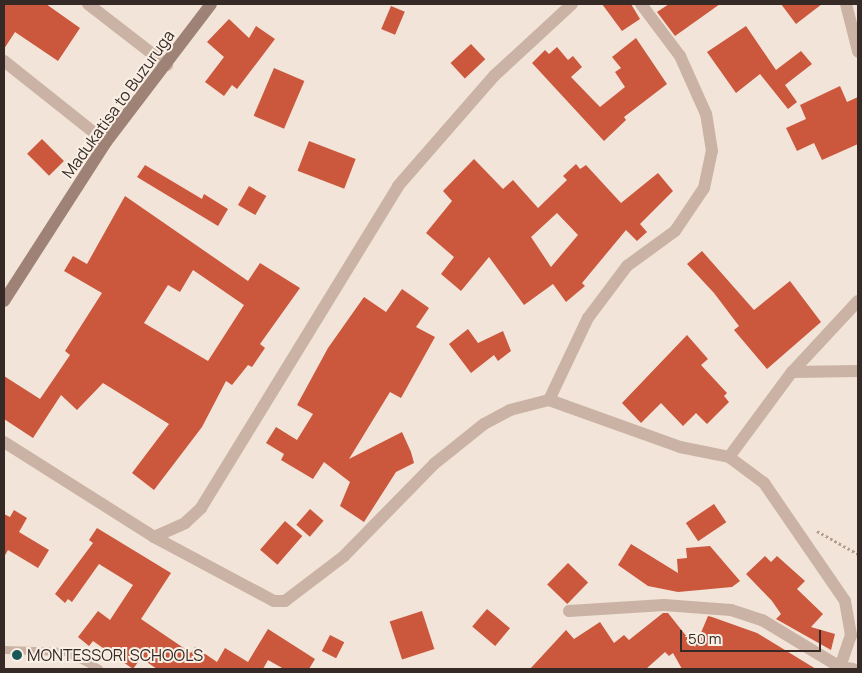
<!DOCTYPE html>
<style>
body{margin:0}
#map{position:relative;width:862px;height:673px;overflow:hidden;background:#f2e4d8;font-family:Manrope,sans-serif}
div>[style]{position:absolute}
.building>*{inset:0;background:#cb573d;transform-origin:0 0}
.path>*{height:3px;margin-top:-1.5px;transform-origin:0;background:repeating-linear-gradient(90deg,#b69d8e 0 2.5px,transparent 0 5px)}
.lane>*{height:8px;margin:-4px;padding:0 4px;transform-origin:4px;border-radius:4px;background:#cab3a4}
.street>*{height:12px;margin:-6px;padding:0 6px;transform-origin:6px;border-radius:6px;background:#cab3a4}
.secondary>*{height:12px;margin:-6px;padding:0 6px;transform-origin:6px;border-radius:6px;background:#9e8275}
.dots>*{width:14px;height:14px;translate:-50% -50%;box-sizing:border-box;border:2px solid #faefe4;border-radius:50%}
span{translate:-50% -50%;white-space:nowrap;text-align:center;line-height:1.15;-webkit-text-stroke:4px #faefe4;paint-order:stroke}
.street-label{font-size:16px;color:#352a26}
.poi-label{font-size:16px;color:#352a26}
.left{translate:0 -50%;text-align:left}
.frame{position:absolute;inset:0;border:5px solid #352a26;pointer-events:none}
.scale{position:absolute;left:680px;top:630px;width:141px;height:22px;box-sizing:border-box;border:2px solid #352a26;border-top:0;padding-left:6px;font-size:15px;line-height:18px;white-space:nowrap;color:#352a26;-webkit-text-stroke:4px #faefe4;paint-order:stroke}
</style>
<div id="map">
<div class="building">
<div style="clip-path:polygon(4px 4px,46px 4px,80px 28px,58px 61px,15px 32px,4px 49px)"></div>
<div style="clip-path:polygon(602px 4px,631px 4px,640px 19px,622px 31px)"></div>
<div style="clip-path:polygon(669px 4px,720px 4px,675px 36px,657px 12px)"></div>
<div style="clip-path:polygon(781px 4px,822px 4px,796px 24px)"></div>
<div style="left:391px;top:6px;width:15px;height:25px;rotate:23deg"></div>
<div style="clip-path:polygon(229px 19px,249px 38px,256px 26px,275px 39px,237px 89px,232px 85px,224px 96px,205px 82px,224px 57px,207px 42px)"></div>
<div style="clip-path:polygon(746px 26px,776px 70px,801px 51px,812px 64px,785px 85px,797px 102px,788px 109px,760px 74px,736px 93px,707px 52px)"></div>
<div style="clip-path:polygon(636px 38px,667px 84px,624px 117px,626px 120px,604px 141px,532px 63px,545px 50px,549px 54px,557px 47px,568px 60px,573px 56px,582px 67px,571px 77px,600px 107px,625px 87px,615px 72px,621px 68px,612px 57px)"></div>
<div style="left:471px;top:44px;width:21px;height:28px;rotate:47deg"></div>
<div style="left:274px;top:68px;width:33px;height:52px;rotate:23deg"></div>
<div style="clip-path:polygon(840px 86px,847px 102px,858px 97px,858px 144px,822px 160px,814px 143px,797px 151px,786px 128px,806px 119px,800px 105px)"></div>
<div style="left:42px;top:139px;width:31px;height:21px;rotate:45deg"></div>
<div style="left:309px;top:141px;width:50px;height:32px;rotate:21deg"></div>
<div style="clip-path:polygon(evenodd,474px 159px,503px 189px,513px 180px,538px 208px,567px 180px,563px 176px,576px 164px,580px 169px,586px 165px,621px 203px,658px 173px,673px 191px,640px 224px,647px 232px,637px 241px,626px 230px,582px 283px,585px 286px,566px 302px,553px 284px,524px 305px,489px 257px,461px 291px,441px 274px,454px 257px,426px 233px,452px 201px,443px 191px,474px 159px,557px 213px,578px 235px,551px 267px,531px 237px,557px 213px)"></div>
<div style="clip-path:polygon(145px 165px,202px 199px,204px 194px,228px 209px,218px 226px,137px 177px)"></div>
<div style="left:249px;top:186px;width:20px;height:22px;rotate:30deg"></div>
<div style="clip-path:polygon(evenodd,125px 196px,248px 281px,260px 263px,300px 288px,260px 344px,265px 348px,252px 367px,248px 365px,232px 385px,226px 381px,202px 427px,154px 490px,132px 473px,169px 424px,103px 383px,77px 410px,61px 395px,33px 438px,4px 419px,4px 376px,40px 399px,70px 355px,65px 351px,102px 293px,64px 271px,73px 256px,87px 264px,125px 196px,193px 270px,244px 305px,208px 361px,144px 323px,168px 285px,180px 292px,193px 270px)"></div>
<div style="clip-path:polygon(702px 251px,754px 310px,790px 281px,821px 322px,767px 369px,734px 330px,739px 326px,714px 293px,687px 264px)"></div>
<div style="clip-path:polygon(402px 289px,429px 308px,416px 327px,435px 337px,401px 398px,390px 392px,349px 459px,402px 432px,411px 452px,414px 463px,396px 472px,364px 522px,340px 506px,350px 482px,324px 462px,313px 479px,281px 460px,284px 454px,266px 443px,276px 427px,297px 440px,313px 414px,297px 405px,328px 348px,364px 297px,386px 312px)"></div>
<div style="clip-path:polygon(468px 329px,478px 343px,503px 331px,511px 351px,498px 361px,494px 355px,471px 373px,449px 344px)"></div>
<div style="clip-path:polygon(687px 335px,708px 359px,701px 365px,727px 393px,724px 396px,729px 402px,707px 424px,696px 413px,683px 426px,661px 403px,641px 423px,622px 403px)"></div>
<div style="left:714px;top:504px;width:22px;height:34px;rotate:56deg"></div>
<div style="left:310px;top:509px;width:18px;height:21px;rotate:41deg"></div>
<div style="clip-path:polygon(14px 510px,27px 518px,19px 532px,49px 550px,38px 568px,8px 550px,4px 557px,4px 514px,10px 517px)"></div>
<div style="left:285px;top:521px;width:23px;height:38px;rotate:41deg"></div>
<div style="clip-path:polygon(97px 528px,171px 573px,141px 619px,191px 653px,195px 647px,217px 662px,225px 648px,248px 662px,268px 629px,315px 659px,309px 669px,284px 669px,268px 660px,263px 669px,157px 669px,141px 658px,133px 669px,93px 641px,89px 646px,78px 637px,98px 611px,110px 620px,133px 585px,99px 564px,72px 602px,68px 599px,65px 603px,55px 594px,93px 543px,89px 540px)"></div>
<div style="clip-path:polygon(631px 544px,678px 573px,677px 559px,687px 558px,686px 548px,710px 546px,740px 581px,732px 587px,678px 592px,648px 586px,618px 565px)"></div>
<div style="clip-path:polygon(765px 556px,771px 562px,777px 556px,805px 581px,797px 589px,823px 614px,811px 627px,835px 634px,831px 650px,776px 619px,781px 614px,772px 601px,746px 574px)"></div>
<div style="left:568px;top:563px;width:28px;height:30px;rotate:44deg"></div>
<div style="left:487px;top:609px;width:30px;height:23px;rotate:40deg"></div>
<div style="left:422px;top:611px;width:40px;height:34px;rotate:72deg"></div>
<div style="clip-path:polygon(663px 613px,668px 613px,695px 647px,708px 616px,712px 617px,757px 633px,816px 669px,682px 669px,673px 653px,669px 656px,665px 652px,646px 669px,530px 669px,566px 630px,574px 639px,600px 622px,614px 643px,624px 635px,629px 640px)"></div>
<div style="left:330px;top:635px;width:16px;height:18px;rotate:27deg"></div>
</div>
<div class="path">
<div style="left:817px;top:531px;width:47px;rotate:29.3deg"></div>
</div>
<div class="lane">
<div style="left:4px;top:650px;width:62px;rotate:1.8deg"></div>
<div style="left:66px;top:652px;width:37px;rotate:27deg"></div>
</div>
<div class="street">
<div style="left:88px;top:4px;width:100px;rotate:37.7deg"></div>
<div style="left:846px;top:4px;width:49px;rotate:75.7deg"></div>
<div style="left:4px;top:61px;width:130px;rotate:38.5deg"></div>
<div style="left:792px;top:372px;width:66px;rotate:-0.9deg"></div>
<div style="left:549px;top:400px;width:91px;rotate:-64.6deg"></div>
<div style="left:588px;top:318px;width:65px;rotate:-53.1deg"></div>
<div style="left:627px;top:266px;width:59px;rotate:-36.1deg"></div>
<div style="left:675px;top:231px;width:52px;rotate:-56deg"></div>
<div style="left:704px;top:188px;width:38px;rotate:-78deg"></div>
<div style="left:712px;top:151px;width:37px;rotate:-99deg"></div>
<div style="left:706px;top:114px;width:64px;rotate:-114.1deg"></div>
<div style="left:680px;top:56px;width:65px;rotate:-126.9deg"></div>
<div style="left:4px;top:442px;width:178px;rotate:32.3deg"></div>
<div style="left:154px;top:537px;width:136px;rotate:28.1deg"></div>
<div style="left:274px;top:601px;width:11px"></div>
<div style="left:285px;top:601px;width:74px;rotate:-37.3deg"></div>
<div style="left:344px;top:556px;width:129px;rotate:-45.6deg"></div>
<div style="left:434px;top:464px;width:64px;rotate:-38.7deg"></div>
<div style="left:484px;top:424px;width:30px;rotate:-28deg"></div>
<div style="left:510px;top:410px;width:40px;rotate:-14.4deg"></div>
<div style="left:549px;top:400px;width:139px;rotate:19.7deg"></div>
<div style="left:680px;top:447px;width:50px;rotate:11.5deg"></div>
<div style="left:729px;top:457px;width:44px;rotate:36.6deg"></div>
<div style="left:764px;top:483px;width:143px;rotate:55.5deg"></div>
<div style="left:845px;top:601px;width:35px;rotate:80deg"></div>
<div style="left:851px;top:635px;width:34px;rotate:109deg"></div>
<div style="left:729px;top:457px;width:106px;rotate:-53.5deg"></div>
<div style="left:792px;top:372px;width:97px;rotate:-47.1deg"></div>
<div style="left:154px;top:537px;width:34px;rotate:-24deg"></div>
<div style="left:185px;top:523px;width:22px;rotate:-43deg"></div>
<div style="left:201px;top:508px;width:377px;rotate:-58.5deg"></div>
<div style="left:398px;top:186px;width:146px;rotate:-48.9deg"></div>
<div style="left:494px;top:76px;width:106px;rotate:-42.7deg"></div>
<div style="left:569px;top:611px;width:95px;rotate:-3.6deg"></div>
<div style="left:664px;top:605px;width:67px;rotate:4.3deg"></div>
<div style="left:731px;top:610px;width:33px;rotate:18deg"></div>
<div style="left:762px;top:620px;width:91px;rotate:31.1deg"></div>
<div style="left:840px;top:667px;width:13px;rotate:9deg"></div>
</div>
<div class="secondary">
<div style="left:4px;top:301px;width:189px;rotate:-57.3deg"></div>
<div style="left:106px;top:142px;width:173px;rotate:-52.7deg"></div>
</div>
<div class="dots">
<div style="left:17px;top:655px;background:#1a5858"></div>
</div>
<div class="street-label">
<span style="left:118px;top:104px;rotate:-54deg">Madukatisa to Buzuruga</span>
</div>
<div class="poi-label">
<span class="left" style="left:27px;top:655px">MONTESSORI SCHOOLS</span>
</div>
<div class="frame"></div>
<div class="scale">50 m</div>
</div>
